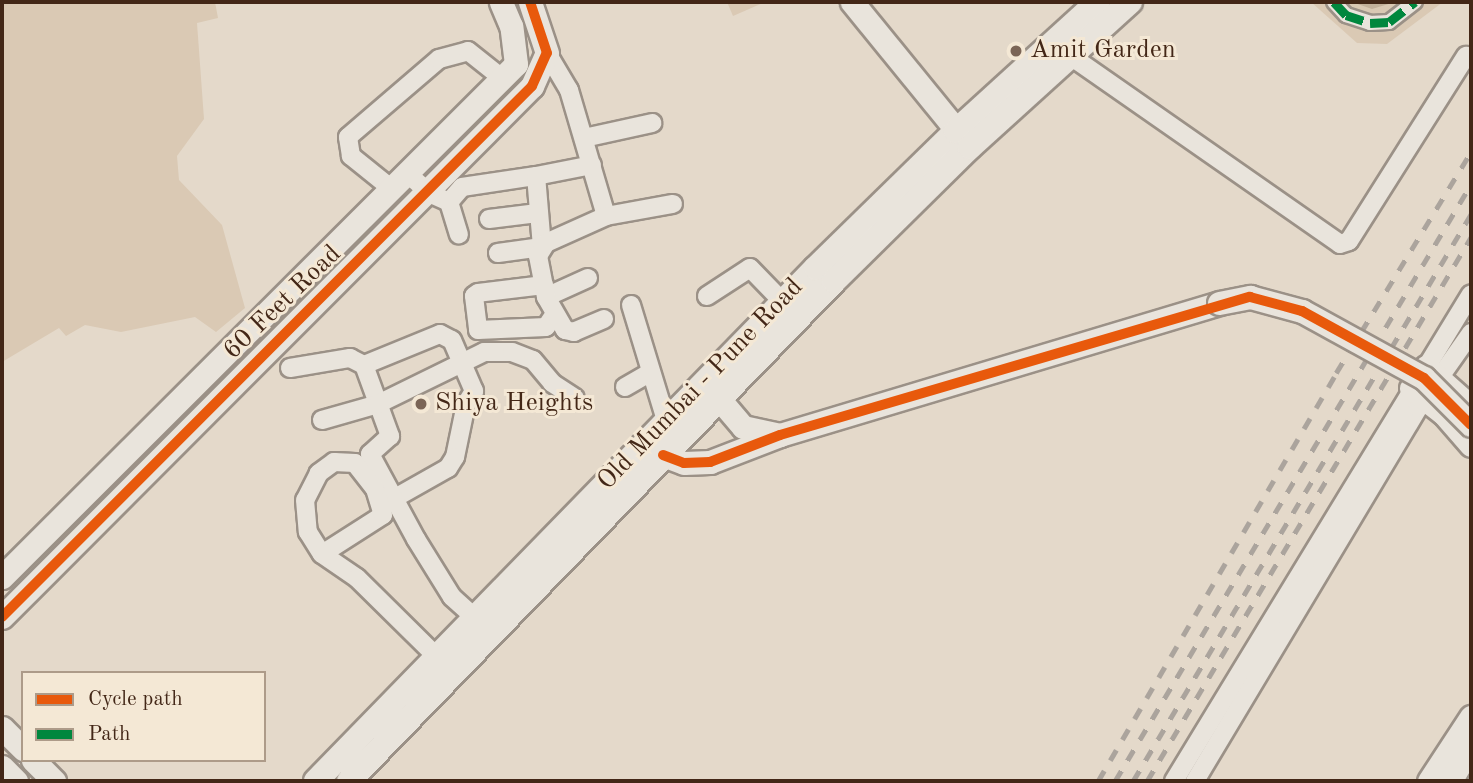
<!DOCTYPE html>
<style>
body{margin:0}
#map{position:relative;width:1473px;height:783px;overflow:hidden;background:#e4d9ca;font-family:"Old Standard TT",serif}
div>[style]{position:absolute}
.green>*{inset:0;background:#dac9b4}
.water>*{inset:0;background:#c2b09a}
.roads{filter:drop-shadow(2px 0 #9b9187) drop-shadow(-2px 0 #9b9187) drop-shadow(0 2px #9b9187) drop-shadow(0 -2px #9b9187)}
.pedestrian>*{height:14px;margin:-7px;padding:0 7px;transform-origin:7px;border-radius:7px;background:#e9e4dc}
.minor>*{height:18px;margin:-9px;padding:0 9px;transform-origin:9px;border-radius:9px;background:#e9e4dc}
.tertiary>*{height:23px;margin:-11.5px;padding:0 11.5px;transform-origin:11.5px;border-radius:11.5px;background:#e9e4dc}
.secondary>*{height:24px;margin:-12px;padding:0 12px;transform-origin:12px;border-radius:12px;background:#e9e4dc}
.rail>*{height:4.5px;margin-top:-2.25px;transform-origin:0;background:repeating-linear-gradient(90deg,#aba49d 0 12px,transparent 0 24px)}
.bridges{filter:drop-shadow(2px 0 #9b9187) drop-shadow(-2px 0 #9b9187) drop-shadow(0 2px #9b9187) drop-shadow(0 -2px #9b9187)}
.tertiary-bridge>*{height:23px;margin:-11.5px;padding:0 11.5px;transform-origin:11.5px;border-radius:11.5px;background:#e9e4dc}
.quiet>*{height:9px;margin-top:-4.5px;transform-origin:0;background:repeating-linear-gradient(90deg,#00873e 0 18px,transparent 0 27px)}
.cycleway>*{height:10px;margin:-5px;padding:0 5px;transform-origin:5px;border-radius:5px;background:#e8590c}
.dots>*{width:19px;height:19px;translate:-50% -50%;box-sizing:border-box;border:4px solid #f4e8d5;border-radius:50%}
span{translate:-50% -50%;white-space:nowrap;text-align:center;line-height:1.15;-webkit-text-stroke:6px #f4e8d5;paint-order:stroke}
.poi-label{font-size:26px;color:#432717}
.left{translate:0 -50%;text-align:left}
.street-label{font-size:26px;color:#432717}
.frame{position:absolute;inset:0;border:4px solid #432717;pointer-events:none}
.legend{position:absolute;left:21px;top:671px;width:245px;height:91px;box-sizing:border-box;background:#f4e8d5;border:2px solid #ad9b89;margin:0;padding:9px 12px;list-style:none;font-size:21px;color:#432717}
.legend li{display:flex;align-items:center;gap:14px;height:35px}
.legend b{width:35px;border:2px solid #ad9b89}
</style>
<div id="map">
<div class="green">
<div style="clip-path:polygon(2px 2px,215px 2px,218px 18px,197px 23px,204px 119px,177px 156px,179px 180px,222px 225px,245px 308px,216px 332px,195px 317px,121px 332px,85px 325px,66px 336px,59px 328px,2px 362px)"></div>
<div style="clip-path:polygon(727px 2px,765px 2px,733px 16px)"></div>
<div style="clip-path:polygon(1311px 2px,1443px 2px,1387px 44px,1357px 43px)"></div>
</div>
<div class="water">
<div style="clip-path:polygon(1352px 2px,1395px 2px,1372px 9px)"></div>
</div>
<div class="roads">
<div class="pedestrian">
<div style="left:1334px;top:2px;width:18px;rotate:47deg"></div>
<div style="left:1346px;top:15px;width:25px;rotate:18deg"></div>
<div style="left:1370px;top:23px;width:19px;rotate:-3deg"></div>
<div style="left:1389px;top:22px;width:33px;rotate:-38deg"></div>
</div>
<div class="minor">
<div style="left:1062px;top:50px;width:339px;rotate:34.9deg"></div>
<div style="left:1340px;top:244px;width:9px;rotate:-18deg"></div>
<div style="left:1349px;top:241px;width:219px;rotate:-57.7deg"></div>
<div style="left:547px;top:53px;width:43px;rotate:59.3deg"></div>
<div style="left:569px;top:90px;width:131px;rotate:73.6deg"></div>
<div style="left:606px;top:216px;width:68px;rotate:-10.2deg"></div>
<div style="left:584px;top:138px;width:70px;rotate:-12.4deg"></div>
<div style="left:407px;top:173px;width:30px;rotate:42deg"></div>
<div style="left:429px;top:193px;width:22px;rotate:24deg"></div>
<div style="left:449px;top:202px;width:34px;rotate:73deg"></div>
<div style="left:392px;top:189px;width:53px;rotate:-141.2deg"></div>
<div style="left:351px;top:156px;width:19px;rotate:-99deg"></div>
<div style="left:348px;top:137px;width:120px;rotate:-40.6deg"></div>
<div style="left:439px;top:59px;width:30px;rotate:-15deg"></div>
<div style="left:468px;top:51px;width:43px;rotate:38.5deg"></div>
<div style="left:449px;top:202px;width:20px;rotate:-49deg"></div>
<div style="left:462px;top:187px;width:75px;rotate:-8.5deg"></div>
<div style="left:489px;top:219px;width:49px;rotate:-7deg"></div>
<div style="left:498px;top:253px;width:44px;rotate:-7.8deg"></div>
<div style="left:542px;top:247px;width:71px;rotate:-94.8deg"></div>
<div style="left:536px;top:176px;width:57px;rotate:-11.1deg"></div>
<div style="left:544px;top:285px;width:66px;rotate:173.1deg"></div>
<div style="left:478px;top:293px;width:5px;rotate:143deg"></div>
<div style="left:474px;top:296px;width:34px;rotate:83deg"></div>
<div style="left:478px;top:330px;width:68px;rotate:-2.5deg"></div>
<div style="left:546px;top:327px;width:14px;rotate:-56deg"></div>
<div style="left:707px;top:296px;width:51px;rotate:-33.1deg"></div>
<div style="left:750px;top:268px;width:47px;rotate:45.9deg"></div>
<div style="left:546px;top:297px;width:46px;rotate:-24.3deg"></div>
<div style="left:631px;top:305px;width:120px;rotate:73.1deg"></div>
<div style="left:604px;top:319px;width:33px;rotate:157deg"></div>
<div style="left:574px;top:332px;width:9px;rotate:-167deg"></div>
<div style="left:565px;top:330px;width:38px;rotate:-120deg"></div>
<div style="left:546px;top:297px;width:42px;rotate:-101deg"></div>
<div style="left:538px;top:256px;width:15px;rotate:-58deg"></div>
<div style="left:546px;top:243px;width:66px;rotate:-24.2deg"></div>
<div style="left:364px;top:365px;width:82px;rotate:-22.2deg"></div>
<div style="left:440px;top:334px;width:13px;rotate:27deg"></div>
<div style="left:452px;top:340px;width:56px;rotate:66.7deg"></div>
<div style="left:474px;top:391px;width:15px;rotate:122deg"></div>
<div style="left:466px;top:404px;width:54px;rotate:101.7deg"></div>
<div style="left:455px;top:457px;width:13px;rotate:122deg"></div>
<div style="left:448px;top:468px;width:61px;rotate:150.5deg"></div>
<div style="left:290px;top:368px;width:61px;rotate:-9.5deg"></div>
<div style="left:350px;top:358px;width:16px;rotate:27deg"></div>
<div style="left:364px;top:365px;width:76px;rotate:69.9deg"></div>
<div style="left:390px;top:436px;width:27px;rotate:138deg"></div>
<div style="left:370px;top:454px;width:97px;rotate:61.6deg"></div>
<div style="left:416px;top:539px;width:68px;rotate:58.2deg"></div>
<div style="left:452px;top:597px;width:30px;rotate:42deg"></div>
<div style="left:625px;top:387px;width:28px;rotate:-30deg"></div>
<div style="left:322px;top:420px;width:58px;rotate:-15.9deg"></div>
<div style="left:378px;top:404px;width:118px;rotate:-26.1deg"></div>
<div style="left:484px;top:352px;width:28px"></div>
<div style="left:512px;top:352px;width:22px;rotate:21deg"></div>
<div style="left:533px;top:360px;width:30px;rotate:50deg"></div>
<div style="left:552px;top:383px;width:27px;rotate:33deg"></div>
<div style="left:322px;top:554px;width:72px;rotate:-32.6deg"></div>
<div style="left:383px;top:515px;width:27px;rotate:-107deg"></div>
<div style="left:375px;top:489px;width:33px;rotate:-128deg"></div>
<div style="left:355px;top:463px;width:21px;rotate:-177deg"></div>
<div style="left:334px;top:462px;width:19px;rotate:144deg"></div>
<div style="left:319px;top:473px;width:30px;rotate:117deg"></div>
<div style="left:305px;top:500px;width:32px;rotate:85deg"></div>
<div style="left:308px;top:532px;width:26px;rotate:58deg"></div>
<div style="left:322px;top:554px;width:42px;rotate:34.4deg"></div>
<div style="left:357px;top:578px;width:114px;rotate:44.6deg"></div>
<div style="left:1174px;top:781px;width:570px;rotate:-58.62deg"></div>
<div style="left:1195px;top:781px;width:435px;rotate:-59.1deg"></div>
<div style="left:1418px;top:408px;width:92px;rotate:-54.8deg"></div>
</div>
<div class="tertiary">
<div style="left:852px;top:2px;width:182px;rotate:50.8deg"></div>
<div style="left:1426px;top:367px;width:60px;rotate:41.6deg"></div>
<div style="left:709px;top:387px;width:52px;rotate:49.6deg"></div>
<div style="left:743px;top:427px;width:38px;rotate:12deg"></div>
<div style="left:1411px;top:388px;width:42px;rotate:38.2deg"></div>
<div style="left:1444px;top:414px;width:41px;rotate:48.9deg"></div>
<div style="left:663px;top:455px;width:22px;rotate:21deg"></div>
<div style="left:684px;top:463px;width:26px;rotate:-2deg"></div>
<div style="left:710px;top:462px;width:75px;rotate:-21.1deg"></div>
<div style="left:780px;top:435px;width:458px;rotate:-16.7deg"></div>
<div style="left:2px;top:577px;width:726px;rotate:-44.94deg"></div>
<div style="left:516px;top:64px;width:38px;rotate:-97deg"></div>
<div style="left:511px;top:26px;width:26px;rotate:-113deg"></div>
<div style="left:2px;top:617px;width:750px;rotate:-45.05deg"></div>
<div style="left:532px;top:86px;width:36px;rotate:-66deg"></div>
<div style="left:547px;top:53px;width:54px;rotate:-108.4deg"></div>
<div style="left:2px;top:728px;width:30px;rotate:45deg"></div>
<div style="left:33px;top:760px;width:30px;rotate:45deg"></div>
<div style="left:2px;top:767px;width:20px;rotate:45deg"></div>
<div style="left:1429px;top:781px;width:77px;rotate:-56.7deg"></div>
<div style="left:1450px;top:781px;width:41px;rotate:-59deg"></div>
</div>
<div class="secondary">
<div style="left:316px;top:781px;width:716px;rotate:-45.74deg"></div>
<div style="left:816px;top:268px;width:196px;rotate:-44.4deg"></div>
<div style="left:956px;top:131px;width:192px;rotate:-42.3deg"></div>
<div style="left:349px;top:781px;width:697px;rotate:-45.87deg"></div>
<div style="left:834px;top:281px;width:191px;rotate:-44.6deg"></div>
<div style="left:970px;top:147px;width:216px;rotate:-42.2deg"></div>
</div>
</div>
<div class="rail">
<div style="left:1098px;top:781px;width:472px;rotate:-59.7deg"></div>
<div style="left:1336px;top:373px;width:259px;rotate:-58.6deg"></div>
<div style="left:1115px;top:781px;width:695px;rotate:-59.19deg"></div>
<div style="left:1133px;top:781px;width:660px;rotate:-59.2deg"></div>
<div style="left:1147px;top:781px;width:633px;rotate:-59.22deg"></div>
</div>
<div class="bridges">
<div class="tertiary-bridge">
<div style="left:1219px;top:303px;width:32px;rotate:-11deg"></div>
<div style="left:1250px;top:297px;width:54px;rotate:15.1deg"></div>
<div style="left:1302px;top:311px;width:139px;rotate:28.8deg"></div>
<div style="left:1424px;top:378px;width:66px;rotate:45deg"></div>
</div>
</div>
<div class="quiet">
<div style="left:1334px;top:2px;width:18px;rotate:47deg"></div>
<div style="left:1346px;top:15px;width:25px;rotate:18deg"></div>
<div style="left:1370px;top:23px;width:19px;rotate:-3deg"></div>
<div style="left:1389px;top:22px;width:33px;rotate:-38deg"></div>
</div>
<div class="cycleway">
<div style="left:663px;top:455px;width:22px;rotate:21deg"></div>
<div style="left:684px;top:463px;width:26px;rotate:-2deg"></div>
<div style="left:710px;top:462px;width:75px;rotate:-21.1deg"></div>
<div style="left:780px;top:435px;width:490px;rotate:-16.4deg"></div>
<div style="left:1250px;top:297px;width:54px;rotate:15.1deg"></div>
<div style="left:1302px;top:311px;width:139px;rotate:28.8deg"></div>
<div style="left:1424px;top:378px;width:66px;rotate:45deg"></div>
<div style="left:2px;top:617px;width:750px;rotate:-45.05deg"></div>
<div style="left:532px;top:86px;width:36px;rotate:-66deg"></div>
<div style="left:547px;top:53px;width:54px;rotate:-108.4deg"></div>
</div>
<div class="dots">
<div style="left:1016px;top:51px;background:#7b6556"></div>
<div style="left:421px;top:404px;background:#7b6556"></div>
</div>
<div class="poi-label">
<span class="left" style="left:1030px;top:51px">Amit Garden</span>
<span class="left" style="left:435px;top:404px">Shiya Heights</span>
</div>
<div class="street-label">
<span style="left:283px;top:303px;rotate:-44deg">60 Feet Road</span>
<span style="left:701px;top:385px;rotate:-46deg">Old Mumbai - Pune Road</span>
</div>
<div class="frame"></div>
<ul class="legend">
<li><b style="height:9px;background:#e8590c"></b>Cycle path</li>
<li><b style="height:9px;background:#00873e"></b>Path</li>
</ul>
</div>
